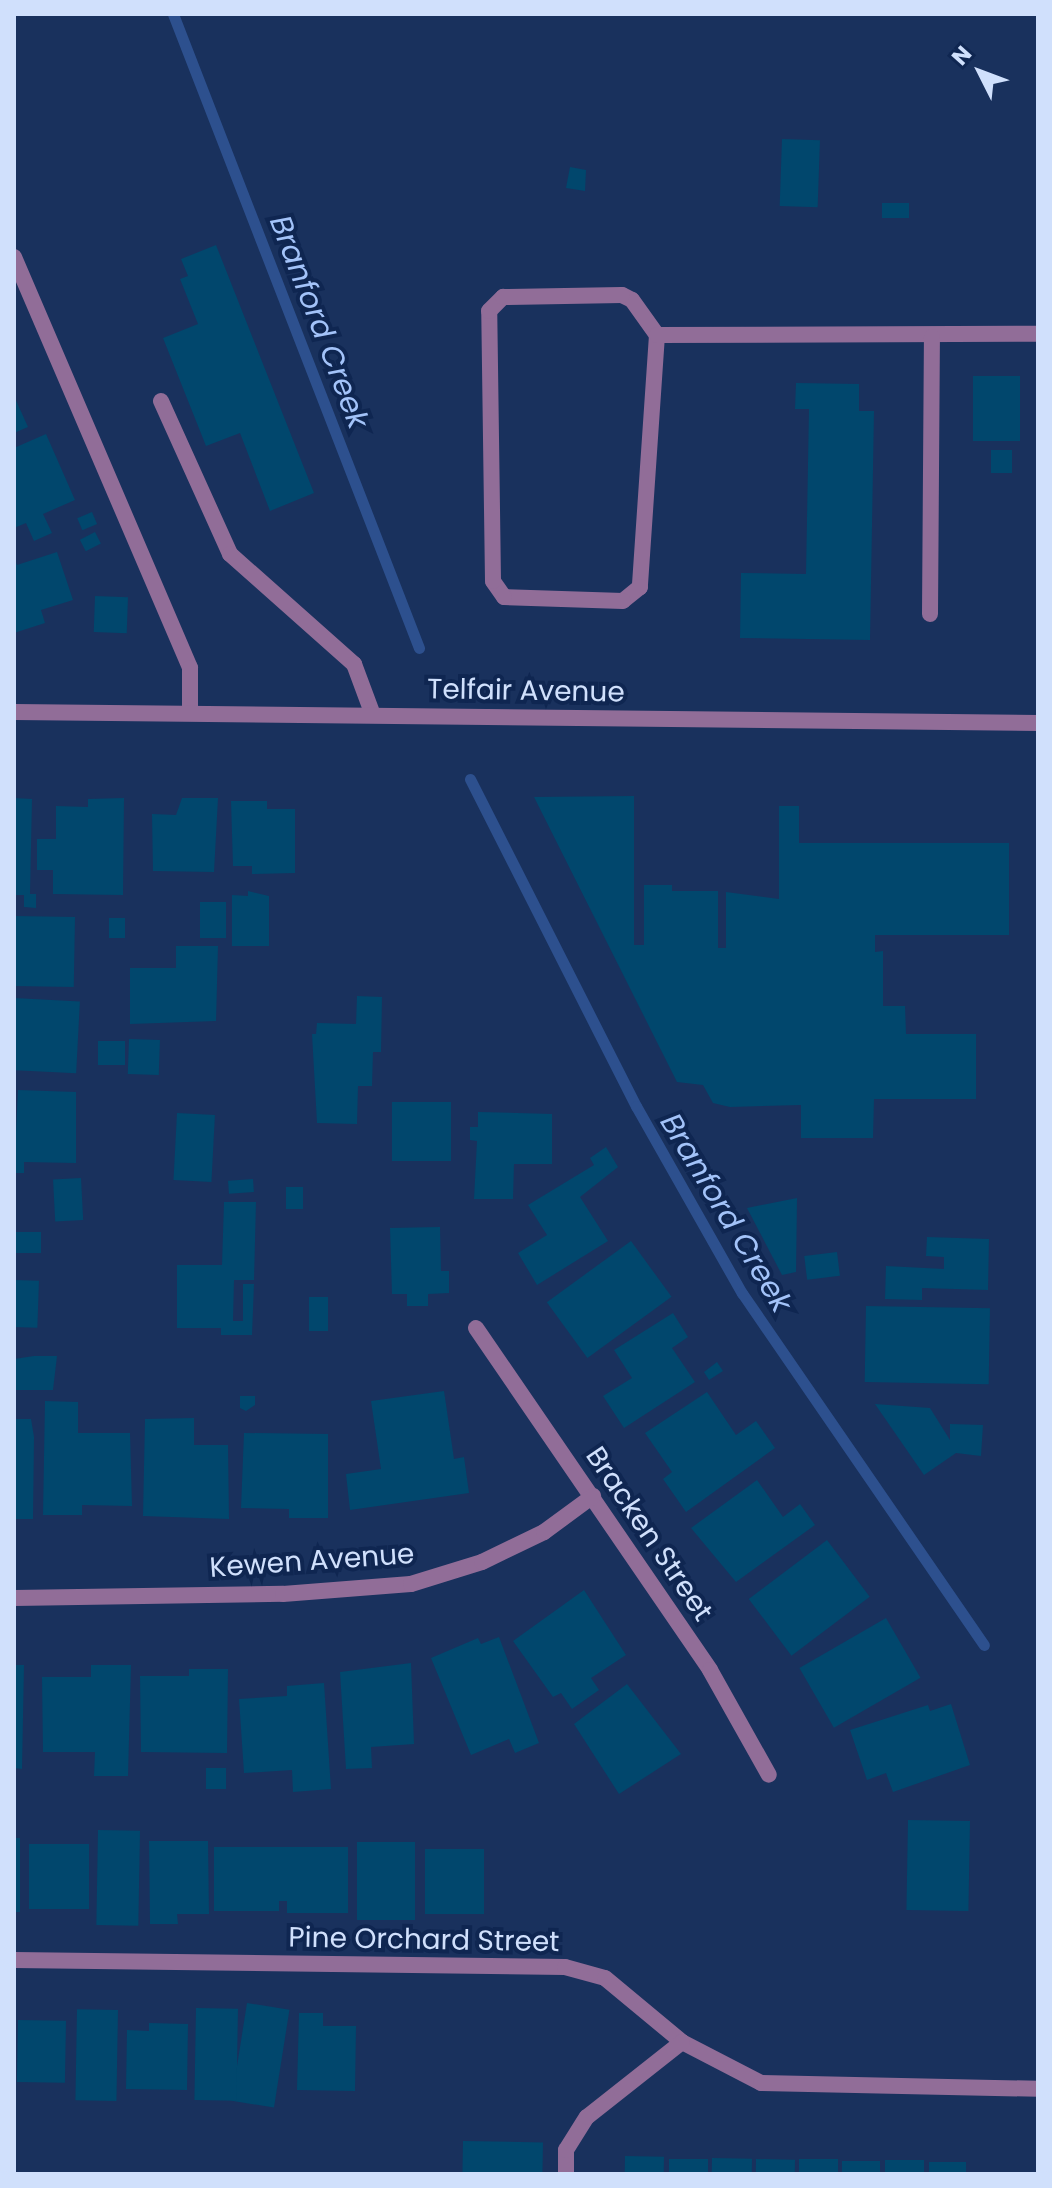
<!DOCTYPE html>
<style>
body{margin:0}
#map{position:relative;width:1052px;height:2188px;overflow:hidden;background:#19315d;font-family:Poppins,sans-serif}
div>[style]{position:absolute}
.stream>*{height:11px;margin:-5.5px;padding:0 5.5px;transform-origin:5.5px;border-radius:5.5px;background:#2d508e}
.building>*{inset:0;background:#01476d;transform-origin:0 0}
.lane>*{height:16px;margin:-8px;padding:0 8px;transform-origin:8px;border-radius:8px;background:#916d98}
.street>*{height:16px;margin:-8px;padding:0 8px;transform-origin:8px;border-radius:8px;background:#916d98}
span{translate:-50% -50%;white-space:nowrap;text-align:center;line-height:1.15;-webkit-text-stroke:8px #0f2651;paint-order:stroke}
.street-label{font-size:28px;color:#d0e0fc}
.water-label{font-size:30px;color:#a3c3f9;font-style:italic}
.frame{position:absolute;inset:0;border:16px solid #d0e0fc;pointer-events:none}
.north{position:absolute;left:940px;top:32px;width:80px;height:80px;-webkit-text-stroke:6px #0f2651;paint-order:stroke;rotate:312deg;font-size:22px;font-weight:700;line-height:32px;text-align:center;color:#d0e0fc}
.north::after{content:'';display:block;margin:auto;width:28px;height:36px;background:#d0e0fc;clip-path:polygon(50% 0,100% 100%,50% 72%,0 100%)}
</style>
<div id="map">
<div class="stream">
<div style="left:173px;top:14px;width:680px;rotate:68.79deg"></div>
<div style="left:470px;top:779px;width:367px;rotate:63.1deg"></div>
<div style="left:636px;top:1106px;width:215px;rotate:60.5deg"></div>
<div style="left:742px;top:1293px;width:427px;rotate:55.5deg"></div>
</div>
<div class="building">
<div style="left:782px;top:139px;width:38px;height:67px;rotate:2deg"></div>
<div style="clip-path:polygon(570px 167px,586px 170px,585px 191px,566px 188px)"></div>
<div style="left:909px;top:203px;width:15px;height:27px;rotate:90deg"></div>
<div style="clip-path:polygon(216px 245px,314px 493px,270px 511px,240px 433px,206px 446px,163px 338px,198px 324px,180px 279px,188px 276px,181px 259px)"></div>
<div style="left:973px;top:376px;width:47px;height:65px"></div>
<div style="clip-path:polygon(796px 383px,859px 384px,859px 411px,874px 411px,870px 640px,740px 638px,741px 573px,806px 574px,809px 409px,795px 409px)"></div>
<div style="clip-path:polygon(14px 396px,28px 427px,14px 433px)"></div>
<div style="clip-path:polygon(46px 434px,75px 500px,43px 514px,52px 533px,34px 541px,26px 523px,14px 528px,14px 448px)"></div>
<div style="left:991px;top:450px;width:21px;height:23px"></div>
<div style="left:92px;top:512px;width:13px;height:16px;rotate:67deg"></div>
<div style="left:95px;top:532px;width:13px;height:17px;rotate:63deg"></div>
<div style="clip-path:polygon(57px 552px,73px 600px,41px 610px,45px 623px,14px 633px,14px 558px,17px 565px)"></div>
<div style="left:95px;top:596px;width:33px;height:36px;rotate:2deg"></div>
<div style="clip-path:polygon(634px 796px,634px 945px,644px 945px,644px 885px,672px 885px,672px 891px,718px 891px,718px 948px,726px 948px,726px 892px,779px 899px,779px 806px,799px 806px,799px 843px,1009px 843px,1009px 935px,875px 935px,875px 952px,883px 951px,883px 1006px,905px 1006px,906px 1034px,976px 1034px,976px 1099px,874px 1099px,873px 1138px,801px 1138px,801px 1105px,730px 1107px,713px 1103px,703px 1085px,677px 1082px,534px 797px)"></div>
<div style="clip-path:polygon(14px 798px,32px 799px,30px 894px,36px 894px,36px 908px,24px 907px,24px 895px,14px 895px)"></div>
<div style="clip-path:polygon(124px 798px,123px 895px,53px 894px,53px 870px,37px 870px,37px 839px,56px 839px,56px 806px,88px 807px,88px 799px)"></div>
<div style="clip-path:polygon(182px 798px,218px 798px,214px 872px,153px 871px,152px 814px,176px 815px)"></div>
<div style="clip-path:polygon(231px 801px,267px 801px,267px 809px,295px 809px,295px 873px,252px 874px,252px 866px,233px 866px)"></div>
<div style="clip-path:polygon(248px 891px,269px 896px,269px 946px,232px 946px,232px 895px,248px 896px)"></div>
<div style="left:200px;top:902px;width:26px;height:36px"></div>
<div style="left:14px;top:916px;width:61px;height:70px;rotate:1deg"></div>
<div style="left:109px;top:918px;width:16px;height:20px"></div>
<div style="clip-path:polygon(176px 946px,218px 946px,216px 1021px,130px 1024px,130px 968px,176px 968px)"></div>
<div style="clip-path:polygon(357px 996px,382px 997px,381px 1052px,373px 1052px,372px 1086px,358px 1086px,357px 1124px,317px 1123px,312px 1034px,316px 1034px,317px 1023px,356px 1024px)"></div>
<div style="left:14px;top:998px;width:66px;height:72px;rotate:3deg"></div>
<div style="left:129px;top:1039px;width:31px;height:35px;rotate:2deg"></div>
<div style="left:98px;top:1041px;width:27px;height:24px"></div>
<div style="clip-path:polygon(18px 1090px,76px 1092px,76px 1163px,24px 1162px,24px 1173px,14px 1173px)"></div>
<div style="left:392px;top:1102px;width:59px;height:59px"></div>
<div style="clip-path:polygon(478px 1112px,552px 1114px,552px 1164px,514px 1164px,513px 1199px,474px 1199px,477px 1141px,470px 1140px,470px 1127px,478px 1127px)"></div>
<div style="left:177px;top:1113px;width:38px;height:67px;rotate:3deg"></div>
<div style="clip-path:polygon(606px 1147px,618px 1167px,580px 1197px,608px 1241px,537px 1285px,518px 1253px,547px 1235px,528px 1205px,594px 1165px,590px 1158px)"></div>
<div style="left:81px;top:1178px;width:42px;height:28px;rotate:87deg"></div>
<div style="left:253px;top:1179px;width:13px;height:25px;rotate:86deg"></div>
<div style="left:286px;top:1187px;width:17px;height:22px"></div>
<div style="clip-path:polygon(797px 1198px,796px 1272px,782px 1275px,747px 1208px)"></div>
<div style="clip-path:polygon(224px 1202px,256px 1202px,254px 1280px,234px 1280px,233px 1321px,243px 1321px,243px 1284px,254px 1284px,252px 1335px,221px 1335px,221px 1328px,177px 1328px,177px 1265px,222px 1265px)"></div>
<div style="clip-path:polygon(440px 1227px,441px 1271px,449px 1271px,449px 1293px,428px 1294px,428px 1306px,407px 1306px,407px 1294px,392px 1294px,390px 1228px)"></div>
<div style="left:14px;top:1232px;width:27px;height:21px"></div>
<div style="clip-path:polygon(927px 1237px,989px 1239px,988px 1290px,922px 1288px,922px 1300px,885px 1299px,886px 1266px,944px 1269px,944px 1257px,926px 1256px)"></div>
<div style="left:631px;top:1241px;width:69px;height:104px;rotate:54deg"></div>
<div style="left:837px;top:1252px;width:24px;height:33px;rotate:83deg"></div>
<div style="left:14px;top:1280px;width:25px;height:47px;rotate:2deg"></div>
<div style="left:309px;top:1297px;width:19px;height:34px"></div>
<div style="left:866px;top:1306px;width:124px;height:76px;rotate:1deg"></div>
<div style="clip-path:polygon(673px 1313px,688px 1337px,672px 1348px,695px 1382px,624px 1428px,603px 1396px,632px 1378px,614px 1350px)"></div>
<div style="clip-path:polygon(34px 1356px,57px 1356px,53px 1390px,14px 1390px,14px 1359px)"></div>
<div style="clip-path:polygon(717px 1362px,723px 1371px,709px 1380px,704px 1372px)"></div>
<div style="clip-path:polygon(444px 1391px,454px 1459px,464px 1457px,469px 1493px,350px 1510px,346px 1474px,381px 1469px,371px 1401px)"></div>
<div style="clip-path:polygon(707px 1392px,736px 1435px,756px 1421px,775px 1448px,686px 1512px,663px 1479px,672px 1472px,645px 1433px)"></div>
<div style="clip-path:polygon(240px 1396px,255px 1396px,255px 1405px,246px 1411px,240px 1408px)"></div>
<div style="clip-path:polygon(45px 1401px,78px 1402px,78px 1433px,130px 1433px,132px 1506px,82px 1505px,82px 1515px,43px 1515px)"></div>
<div style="clip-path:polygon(875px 1404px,930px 1408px,950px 1440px,950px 1424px,983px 1425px,981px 1456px,956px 1453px,924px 1475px)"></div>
<div style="clip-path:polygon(194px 1418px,194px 1445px,228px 1445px,229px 1519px,143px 1516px,145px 1419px)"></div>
<div style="clip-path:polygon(14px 1419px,31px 1419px,34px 1437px,33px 1519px,14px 1519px)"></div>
<div style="clip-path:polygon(244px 1433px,328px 1434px,328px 1518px,289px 1518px,289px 1509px,241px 1508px)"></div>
<div style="clip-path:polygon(757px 1480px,783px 1517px,800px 1504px,815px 1525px,736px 1582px,691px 1528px)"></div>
<div style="left:827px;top:1540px;width:71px;height:98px;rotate:53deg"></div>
<div style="clip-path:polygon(584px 1590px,626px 1655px,591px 1678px,599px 1690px,572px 1709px,561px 1693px,553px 1697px,513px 1641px)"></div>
<div style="left:886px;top:1618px;width:69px;height:100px;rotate:60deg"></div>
<div style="clip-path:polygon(499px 1637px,539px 1743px,515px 1753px,509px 1739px,471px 1755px,431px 1658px,478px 1638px,481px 1644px)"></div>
<div style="clip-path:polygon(411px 1663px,414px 1744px,371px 1747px,372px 1768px,346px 1769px,340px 1672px)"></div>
<div style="clip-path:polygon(14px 1665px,24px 1665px,22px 1769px,14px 1768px)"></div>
<div style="clip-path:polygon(91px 1665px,131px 1665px,128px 1776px,94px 1776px,95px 1752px,43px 1752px,42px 1677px,91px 1677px)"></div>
<div style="clip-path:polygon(189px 1669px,228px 1669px,227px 1753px,141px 1752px,140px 1676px,189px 1676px)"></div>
<div style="clip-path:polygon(324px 1683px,331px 1789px,293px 1792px,292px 1770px,244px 1773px,239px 1699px,287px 1696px,287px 1686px)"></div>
<div style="clip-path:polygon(627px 1684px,681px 1754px,619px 1794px,574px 1724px)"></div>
<div style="clip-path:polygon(951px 1704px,970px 1765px,893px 1792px,886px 1773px,867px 1780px,850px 1730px,928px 1705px,930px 1711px)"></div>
<div style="left:206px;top:1768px;width:20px;height:21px"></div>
<div style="left:908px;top:1820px;width:62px;height:90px;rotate:1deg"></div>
<div style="left:98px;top:1830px;width:42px;height:95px;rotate:1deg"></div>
<div style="left:14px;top:1838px;width:6px;height:74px"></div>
<div style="clip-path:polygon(149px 1841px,208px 1841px,209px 1914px,177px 1914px,178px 1924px,150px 1924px)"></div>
<div style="left:357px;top:1842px;width:58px;height:78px"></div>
<div style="left:29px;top:1844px;width:60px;height:65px"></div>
<div style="clip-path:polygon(214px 1847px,348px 1847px,348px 1913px,287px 1913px,287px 1901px,279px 1901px,279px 1911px,214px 1911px)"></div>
<div style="left:425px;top:1849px;width:59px;height:65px"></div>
<div style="left:247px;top:2003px;width:43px;height:99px;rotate:9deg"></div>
<div style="left:196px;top:2008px;width:42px;height:92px;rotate:1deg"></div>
<div style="left:118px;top:2010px;width:91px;height:41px;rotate:91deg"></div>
<div style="clip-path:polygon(299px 2013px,323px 2013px,323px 2026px,356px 2026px,355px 2091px,297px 2090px)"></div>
<div style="left:18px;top:2020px;width:48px;height:62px;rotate:1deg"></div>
<div style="clip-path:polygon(149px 2023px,188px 2024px,187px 2090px,126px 2089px,127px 2030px,149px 2031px)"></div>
<div style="left:463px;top:2141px;width:80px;height:33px;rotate:1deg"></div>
<div style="left:625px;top:2156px;width:39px;height:18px;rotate:1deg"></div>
<div style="left:712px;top:2158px;width:40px;height:16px;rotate:1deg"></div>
<div style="left:669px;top:2159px;width:39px;height:15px"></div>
<div style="left:756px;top:2159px;width:39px;height:15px;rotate:1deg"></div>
<div style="left:799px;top:2159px;width:39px;height:15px"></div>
<div style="left:885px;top:2160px;width:39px;height:14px"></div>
<div style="left:842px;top:2161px;width:38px;height:13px"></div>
<div style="left:929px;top:2162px;width:37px;height:12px"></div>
</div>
<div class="lane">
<div style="left:14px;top:257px;width:447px;rotate:66.8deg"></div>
<div style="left:190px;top:668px;width:45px;rotate:90deg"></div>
<div style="left:622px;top:295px;width:11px;rotate:27deg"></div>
<div style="left:632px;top:300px;width:43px;rotate:54.5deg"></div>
<div style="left:657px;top:335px;width:253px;rotate:93.9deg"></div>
<div style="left:640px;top:587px;width:22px;rotate:141deg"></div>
<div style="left:623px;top:601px;width:119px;rotate:-178.1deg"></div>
<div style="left:504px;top:597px;width:19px;rotate:-125deg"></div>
<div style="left:493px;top:581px;width:270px;rotate:-90.8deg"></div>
<div style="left:489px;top:311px;width:20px;rotate:-45deg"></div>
<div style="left:503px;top:297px;width:119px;rotate:-1deg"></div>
<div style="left:657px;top:335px;width:381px;rotate:-0.2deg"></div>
<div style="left:161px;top:401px;width:168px;rotate:65.7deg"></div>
<div style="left:230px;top:554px;width:166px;rotate:41.6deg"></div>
<div style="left:354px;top:664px;width:54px;rotate:69.6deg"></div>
<div style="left:930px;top:614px;width:277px;rotate:-89.6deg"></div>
</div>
<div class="street">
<div style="left:14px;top:712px;width:1024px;rotate:0.62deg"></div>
<div style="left:476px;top:1328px;width:414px;rotate:55.6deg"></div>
<div style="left:710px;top:1670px;width:120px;rotate:60.7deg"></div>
<div style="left:14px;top:1598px;width:269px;rotate:-0.9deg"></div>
<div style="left:283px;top:1594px;width:128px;rotate:-4.5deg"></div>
<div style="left:411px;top:1584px;width:74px;rotate:-17.2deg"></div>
<div style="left:482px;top:1562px;width:69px;rotate:-25.8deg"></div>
<div style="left:544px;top:1532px;width:61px;rotate:-36.3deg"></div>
<div style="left:14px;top:1960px;width:551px;rotate:0.73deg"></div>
<div style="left:565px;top:1967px;width:41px;rotate:15.4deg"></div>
<div style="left:605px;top:1978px;width:100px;rotate:39.7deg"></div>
<div style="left:682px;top:2042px;width:89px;rotate:27.4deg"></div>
<div style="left:761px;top:2083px;width:277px;rotate:1.2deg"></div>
<div style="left:566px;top:2174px;width:24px;rotate:-90deg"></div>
<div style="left:566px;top:2150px;width:39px;rotate:-58deg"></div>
<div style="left:587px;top:2117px;width:121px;rotate:-38.3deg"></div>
</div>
<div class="street-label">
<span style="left:526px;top:691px;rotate:1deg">Telfair Avenue</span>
<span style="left:649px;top:1534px;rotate:56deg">Bracken Street</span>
<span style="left:312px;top:1561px;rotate:-4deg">Kewen Avenue</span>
<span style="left:424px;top:1940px;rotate:1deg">Pine Orchard Street</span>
</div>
<div class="water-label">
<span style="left:319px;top:322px;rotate:69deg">Branford Creek</span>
<span style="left:726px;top:1213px;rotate:59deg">Branford Creek</span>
</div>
<div class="frame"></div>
<div class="north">N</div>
</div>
